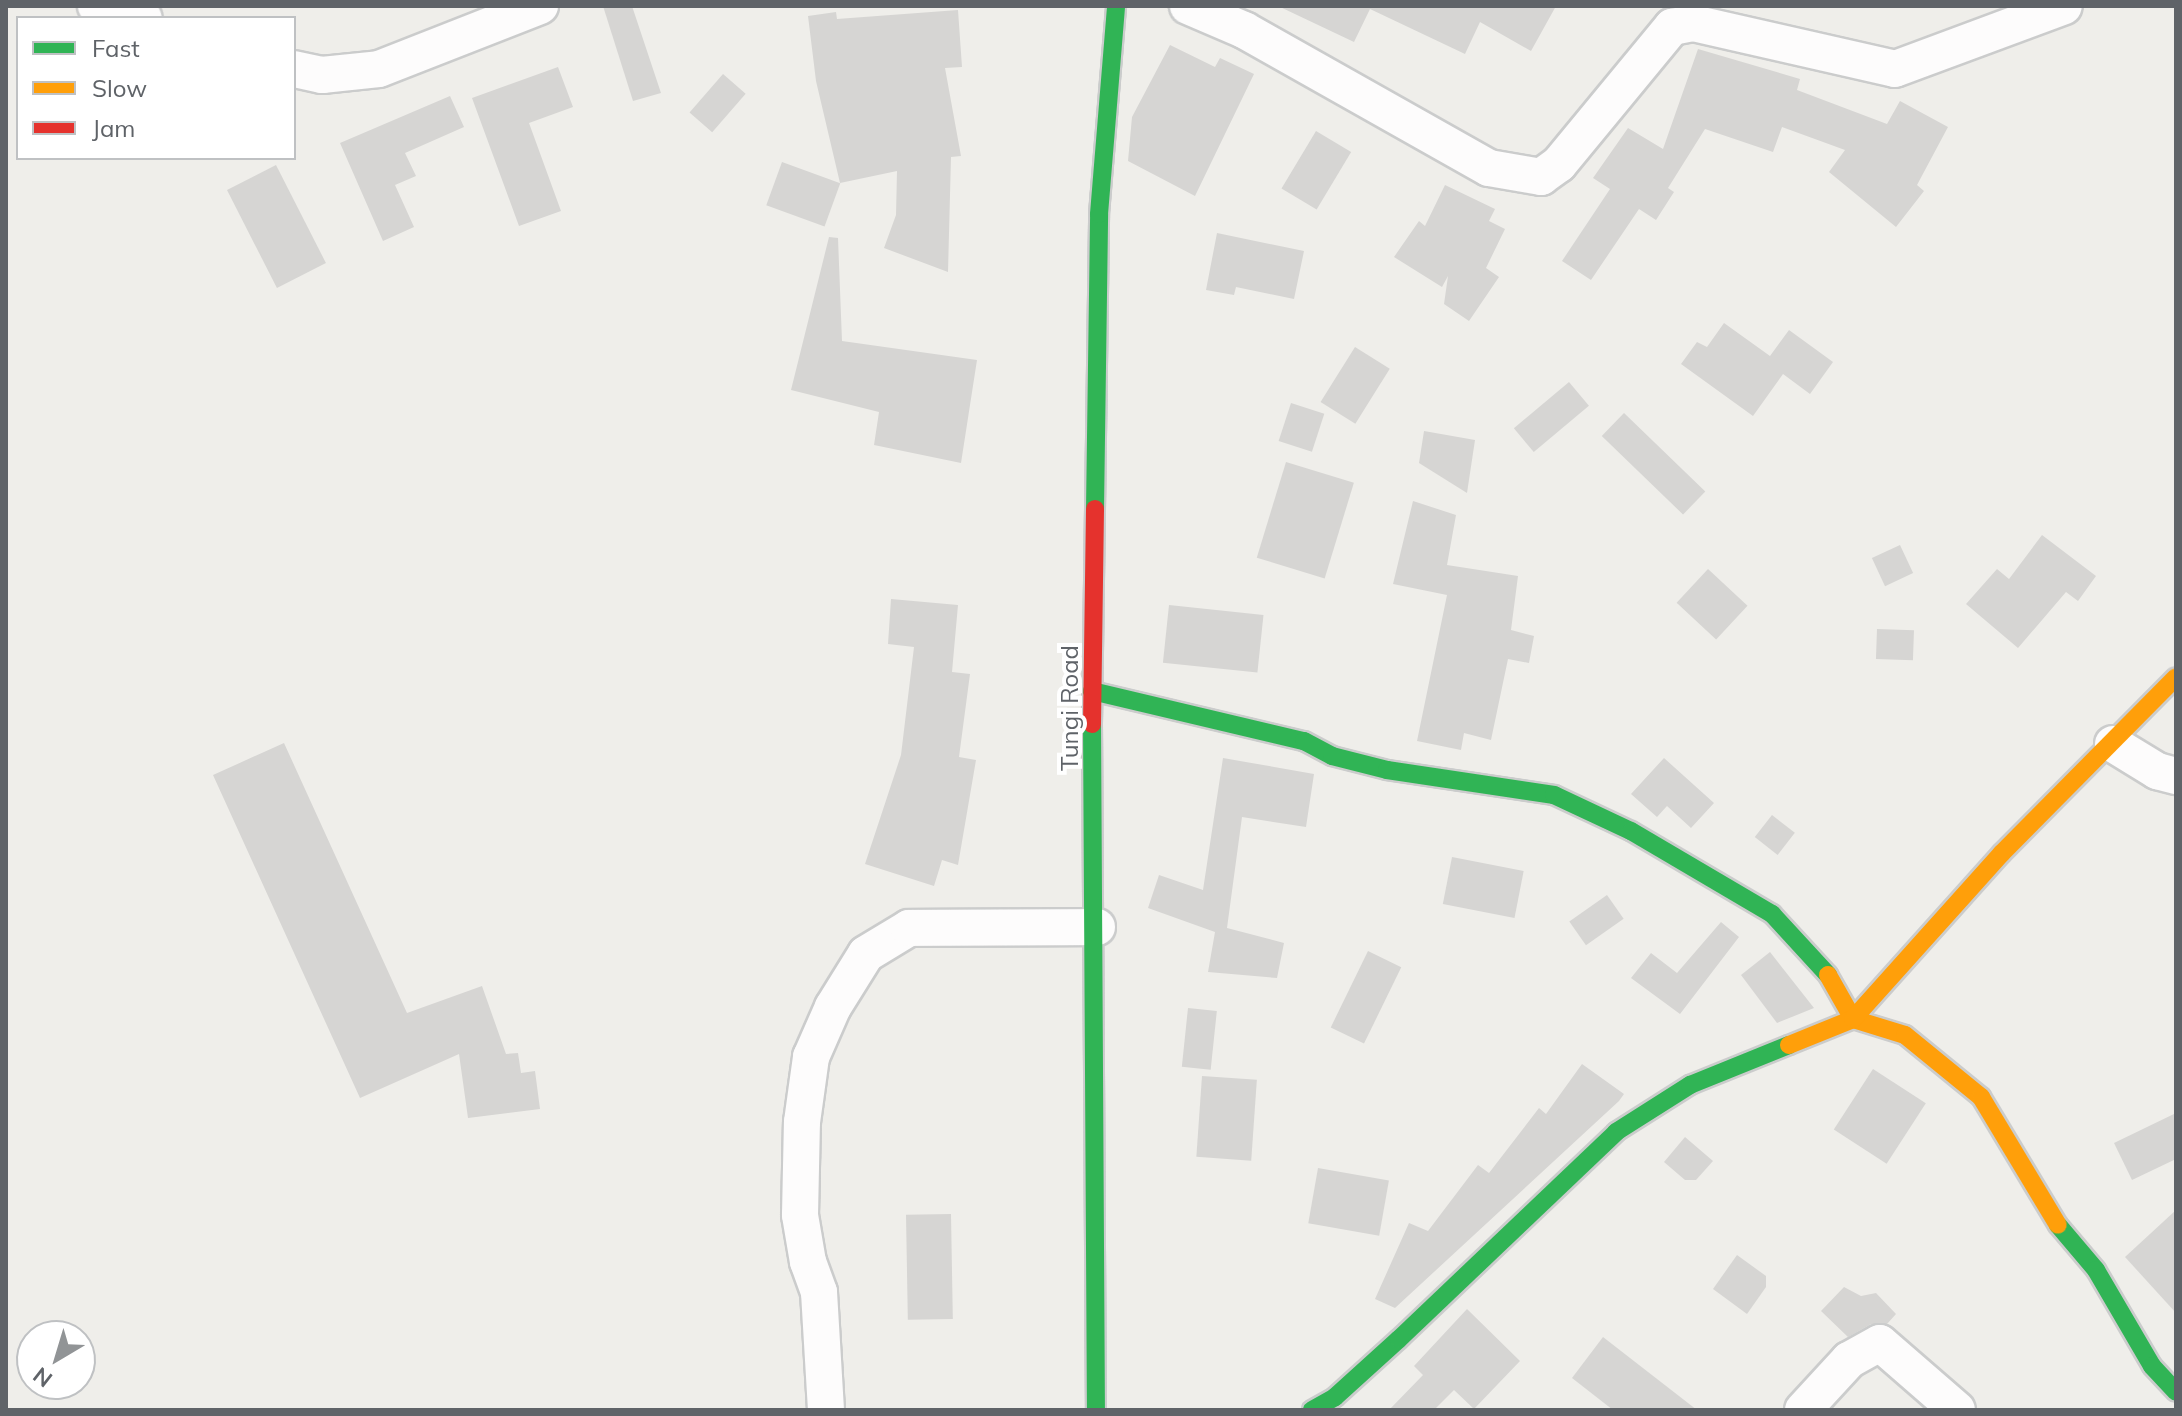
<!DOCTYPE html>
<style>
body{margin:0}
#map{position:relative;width:2182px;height:1416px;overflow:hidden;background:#efeeea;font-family:Mulish,sans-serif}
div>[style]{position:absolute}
.building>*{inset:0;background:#d6d5d3;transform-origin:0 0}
.roads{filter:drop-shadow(2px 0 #cbcccc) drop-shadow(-2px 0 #cbcccc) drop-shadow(0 2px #cbcccc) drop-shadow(0 -2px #cbcccc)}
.street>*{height:36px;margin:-18px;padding:0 18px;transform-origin:18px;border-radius:18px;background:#fdfcfc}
.fast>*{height:18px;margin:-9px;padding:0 9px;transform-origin:9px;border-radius:9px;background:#30b455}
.slow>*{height:18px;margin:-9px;padding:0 9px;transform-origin:9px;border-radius:9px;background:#ff9f0a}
.jam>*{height:18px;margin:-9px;padding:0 9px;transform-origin:9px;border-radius:9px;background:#e5322d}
span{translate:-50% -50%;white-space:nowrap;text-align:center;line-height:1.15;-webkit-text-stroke:8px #fff;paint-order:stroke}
.street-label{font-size:24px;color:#5f6368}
.frame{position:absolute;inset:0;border:8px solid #5f6368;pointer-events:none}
.legend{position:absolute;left:16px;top:16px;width:280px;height:144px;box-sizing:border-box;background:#fff;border:2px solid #bfc1c3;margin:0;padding:10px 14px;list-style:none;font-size:24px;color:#5f6368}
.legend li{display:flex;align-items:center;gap:16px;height:40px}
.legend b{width:40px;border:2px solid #bfc1c3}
.north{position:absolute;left:16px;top:1320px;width:80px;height:80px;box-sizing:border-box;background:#fff;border:2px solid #bfc1c3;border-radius:50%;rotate:218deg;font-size:22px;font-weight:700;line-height:32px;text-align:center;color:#5f6368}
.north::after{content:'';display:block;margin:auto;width:28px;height:36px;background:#919496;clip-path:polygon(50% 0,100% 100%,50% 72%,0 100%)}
</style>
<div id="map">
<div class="building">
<div style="clip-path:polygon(603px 6px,632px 6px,661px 93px,633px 101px)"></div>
<div style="clip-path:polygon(1278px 6px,1556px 6px,1531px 51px,1480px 22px,1465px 54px,1370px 9px,1354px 42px)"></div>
<div style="clip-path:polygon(958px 10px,962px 67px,945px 68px,961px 156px,951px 157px,948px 272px,884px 248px,896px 215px,897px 171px,840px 183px,816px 81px,808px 16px,836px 12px,837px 19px)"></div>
<div style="clip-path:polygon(1170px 45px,1215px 67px,1220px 58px,1254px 74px,1195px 196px,1128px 161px,1132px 117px)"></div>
<div style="clip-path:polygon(1698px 49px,1800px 79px,1797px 90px,1887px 124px,1900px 101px,1948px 127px,1917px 185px,1924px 191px,1896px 227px,1829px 172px,1845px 150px,1782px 127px,1773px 152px,1705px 129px,1668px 188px,1674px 192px,1656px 220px,1639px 209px,1591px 280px,1562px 261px,1610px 189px,1593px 178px,1628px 128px,1663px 149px)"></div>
<div style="clip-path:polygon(558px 67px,573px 107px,529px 123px,561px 211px,519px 226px,472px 98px)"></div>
<div style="left:723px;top:74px;width:30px;height:51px;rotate:41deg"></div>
<div style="clip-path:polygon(450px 96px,464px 127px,405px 153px,416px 176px,395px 185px,414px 227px,383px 241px,340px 143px)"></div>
<div style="left:1316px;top:131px;width:41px;height:67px;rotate:31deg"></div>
<div style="left:782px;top:162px;width:62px;height:46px;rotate:20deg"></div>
<div style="left:276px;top:165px;width:110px;height:55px;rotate:63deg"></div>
<div style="clip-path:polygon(1445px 185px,1495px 209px,1489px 221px,1505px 229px,1486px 268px,1499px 277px,1469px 321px,1444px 304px,1448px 276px,1442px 287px,1394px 257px,1419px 221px,1425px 226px)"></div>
<div style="clip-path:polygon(1217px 233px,1304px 251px,1294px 299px,1236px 287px,1234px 295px,1206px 290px)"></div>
<div style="clip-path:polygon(829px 237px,838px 238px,842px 341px,977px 360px,961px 463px,874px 445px,879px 412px,791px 390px)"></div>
<div style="clip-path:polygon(1724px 323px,1770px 356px,1789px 330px,1833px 362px,1810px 394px,1783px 374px,1753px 416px,1681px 364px,1697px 342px,1707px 347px)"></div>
<div style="left:1355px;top:347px;width:41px;height:65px;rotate:32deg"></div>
<div style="left:1569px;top:382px;width:31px;height:72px;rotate:50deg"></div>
<div style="left:1291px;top:403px;width:35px;height:40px;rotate:18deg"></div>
<div style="left:1624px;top:413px;width:113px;height:32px;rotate:44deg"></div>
<div style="clip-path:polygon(1424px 431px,1475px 440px,1467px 493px,1419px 463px)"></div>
<div style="left:1286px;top:462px;width:71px;height:100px;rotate:17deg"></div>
<div style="clip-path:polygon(1413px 501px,1456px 515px,1447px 565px,1518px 576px,1511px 630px,1534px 636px,1529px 663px,1508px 659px,1491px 740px,1464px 733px,1461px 750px,1417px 741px,1447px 595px,1393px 584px)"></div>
<div style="clip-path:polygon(2042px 535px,2096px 576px,2078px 601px,2066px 592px,2018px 648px,1966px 604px,1997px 569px,2009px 579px)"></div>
<div style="left:1900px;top:545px;width:31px;height:31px;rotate:65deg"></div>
<div style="left:1708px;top:569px;width:54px;height:46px;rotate:43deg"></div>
<div style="clip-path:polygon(891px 599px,958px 605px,952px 672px,970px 674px,959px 757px,976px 760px,958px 865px,942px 860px,934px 886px,865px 864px,901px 755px,914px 647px,888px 644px)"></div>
<div style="left:1169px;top:605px;width:95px;height:58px;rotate:6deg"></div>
<div style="left:1877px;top:629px;width:37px;height:30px;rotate:2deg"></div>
<div style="clip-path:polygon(284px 743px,407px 1013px,482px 986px,506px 1054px,518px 1053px,521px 1073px,535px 1071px,540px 1109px,468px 1118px,459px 1054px,360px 1098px,213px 775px)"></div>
<div style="clip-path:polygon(1223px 758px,1314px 774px,1306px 827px,1242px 817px,1227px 928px,1284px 943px,1277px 978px,1208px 972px,1215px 932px,1148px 908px,1159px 875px,1203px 890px)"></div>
<div style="clip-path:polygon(1664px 758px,1714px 803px,1691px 828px,1667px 806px,1657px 817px,1631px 794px)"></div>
<div style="left:1772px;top:815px;width:29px;height:28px;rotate:38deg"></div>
<div style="left:1452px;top:857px;width:73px;height:48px;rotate:11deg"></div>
<div style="left:1607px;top:895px;width:29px;height:46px;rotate:55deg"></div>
<div style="clip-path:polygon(1721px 922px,1739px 937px,1680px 1014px,1631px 978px,1651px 953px,1677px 973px)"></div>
<div style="left:1368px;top:951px;width:37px;height:85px;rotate:26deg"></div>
<div style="clip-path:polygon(1770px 952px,1814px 1008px,1777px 1023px,1741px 975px)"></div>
<div style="left:1188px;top:1008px;width:29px;height:59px;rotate:6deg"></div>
<div style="clip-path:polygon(1582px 1064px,1624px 1094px,1619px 1101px,1395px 1308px,1375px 1299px,1409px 1223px,1428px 1231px,1478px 1165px,1489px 1173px,1539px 1108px,1546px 1114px)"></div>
<div style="left:1873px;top:1069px;width:63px;height:72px;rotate:33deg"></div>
<div style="left:1202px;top:1076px;width:55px;height:81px;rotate:4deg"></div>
<div style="clip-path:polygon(2176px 1113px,2176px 1159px,2132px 1180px,2114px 1143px)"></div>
<div style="clip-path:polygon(1685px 1137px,1713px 1161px,1696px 1180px,1685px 1180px,1664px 1162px)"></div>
<div style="left:1318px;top:1168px;width:72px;height:56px;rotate:10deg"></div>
<div style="clip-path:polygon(2176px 1210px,2176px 1313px,2125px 1257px)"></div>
<div style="left:951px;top:1214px;width:105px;height:45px;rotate:89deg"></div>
<div style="clip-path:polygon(1737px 1255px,1766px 1276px,1766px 1287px,1747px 1314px,1713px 1289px)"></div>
<div style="clip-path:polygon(1844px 1287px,1861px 1296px,1876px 1293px,1896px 1314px,1887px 1324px,1871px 1324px,1848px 1337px,1821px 1311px)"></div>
<div style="clip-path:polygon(1467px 1309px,1520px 1361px,1474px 1409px,1454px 1390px,1434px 1410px,1389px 1410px,1423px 1375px,1414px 1366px)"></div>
<div style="clip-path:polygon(1603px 1337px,1697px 1410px,1613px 1410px,1572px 1378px)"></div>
</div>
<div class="roads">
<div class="street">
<div style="left:96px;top:6px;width:49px;rotate:14deg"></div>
<div style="left:1188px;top:6px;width:61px;rotate:23.2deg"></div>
<div style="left:1244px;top:30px;width:281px;rotate:29.4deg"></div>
<div style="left:1489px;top:168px;width:53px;rotate:9.8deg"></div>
<div style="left:1541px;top:177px;width:22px;rotate:-36deg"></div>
<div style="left:1559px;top:164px;width:178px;rotate:-50.5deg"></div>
<div style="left:1672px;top:27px;width:21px;rotate:-11deg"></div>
<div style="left:1693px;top:23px;width:207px;rotate:12.8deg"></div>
<div style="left:1895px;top:69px;width:180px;rotate:-20.4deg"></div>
<div style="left:294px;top:69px;width:29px;rotate:12deg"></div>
<div style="left:322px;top:75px;width:57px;rotate:-6deg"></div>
<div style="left:379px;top:69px;width:173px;rotate:-21.4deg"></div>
<div style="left:2113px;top:744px;width:52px;rotate:31.5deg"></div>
<div style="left:2157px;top:771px;width:20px;rotate:15deg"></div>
<div style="left:826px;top:1410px;width:118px;rotate:-93.4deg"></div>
<div style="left:819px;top:1292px;width:32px;rotate:-110deg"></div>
<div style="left:808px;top:1262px;width:48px;rotate:-99.7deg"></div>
<div style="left:800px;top:1215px;width:93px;rotate:-88.8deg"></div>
<div style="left:802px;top:1122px;width:66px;rotate:-82.1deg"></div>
<div style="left:811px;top:1057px;width:55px;rotate:-66.3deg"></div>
<div style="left:833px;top:1007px;width:62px;rotate:-58.1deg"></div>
<div style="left:866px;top:954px;width:50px;rotate:-31.2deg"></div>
<div style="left:909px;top:928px;width:188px;rotate:-0.3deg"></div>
<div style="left:1803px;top:1410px;width:68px;rotate:-47.4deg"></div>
<div style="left:1849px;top:1360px;width:35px;rotate:-29deg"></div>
<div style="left:1880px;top:1343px;width:102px;rotate:41deg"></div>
</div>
<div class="fast">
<div style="left:1095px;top:509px;width:295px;rotate:-89.2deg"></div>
<div style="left:1099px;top:214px;width:209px;rotate:-85.3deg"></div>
<div style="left:1092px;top:691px;width:218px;rotate:13.3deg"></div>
<div style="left:1304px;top:741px;width:32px;rotate:28deg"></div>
<div style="left:1332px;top:756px;width:57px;rotate:14.3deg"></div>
<div style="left:1387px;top:770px;width:169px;rotate:8.5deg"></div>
<div style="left:1554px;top:795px;width:85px;rotate:25.1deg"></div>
<div style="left:1631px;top:831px;width:164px;rotate:30.5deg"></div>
<div style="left:1772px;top:914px;width:83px;rotate:47.4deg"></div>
<div style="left:1092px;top:724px;width:686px;rotate:89.67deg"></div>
<div style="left:2058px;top:1225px;width:59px;rotate:49.8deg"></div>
<div style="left:2096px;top:1270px;width:111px;rotate:59.7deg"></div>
<div style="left:2152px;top:1366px;width:35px;rotate:47deg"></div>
<div style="left:1312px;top:1410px;width:26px;rotate:-29deg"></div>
<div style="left:1335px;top:1397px;width:86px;rotate:-42.2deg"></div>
<div style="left:1399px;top:1339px;width:300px;rotate:-43.6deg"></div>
<div style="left:1616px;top:1132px;width:88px;rotate:-32.4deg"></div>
<div style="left:1690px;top:1085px;width:107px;rotate:-22deg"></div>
</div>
<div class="slow">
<div style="left:1828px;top:975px;width:51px;rotate:60.4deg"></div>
<div style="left:1853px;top:1019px;width:54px;rotate:17.1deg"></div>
<div style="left:1905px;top:1035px;width:98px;rotate:39.2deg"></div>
<div style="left:1981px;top:1097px;width:149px;rotate:59deg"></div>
<div style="left:1789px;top:1045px;width:69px;rotate:-22.1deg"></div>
<div style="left:1853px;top:1019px;width:223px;rotate:-48.1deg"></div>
<div style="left:2002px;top:853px;width:247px;rotate:-45.3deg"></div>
</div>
<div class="jam">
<div style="left:1092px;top:724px;width:215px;rotate:-89.2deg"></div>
</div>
</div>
<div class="street-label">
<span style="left:1070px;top:708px;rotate:-90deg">Tungi Road</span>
</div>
<div class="frame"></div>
<ul class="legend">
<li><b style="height:10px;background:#30b455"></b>Fast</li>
<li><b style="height:10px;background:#ff9f0a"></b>Slow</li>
<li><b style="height:10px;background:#e5322d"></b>Jam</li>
</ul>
<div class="north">N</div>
</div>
